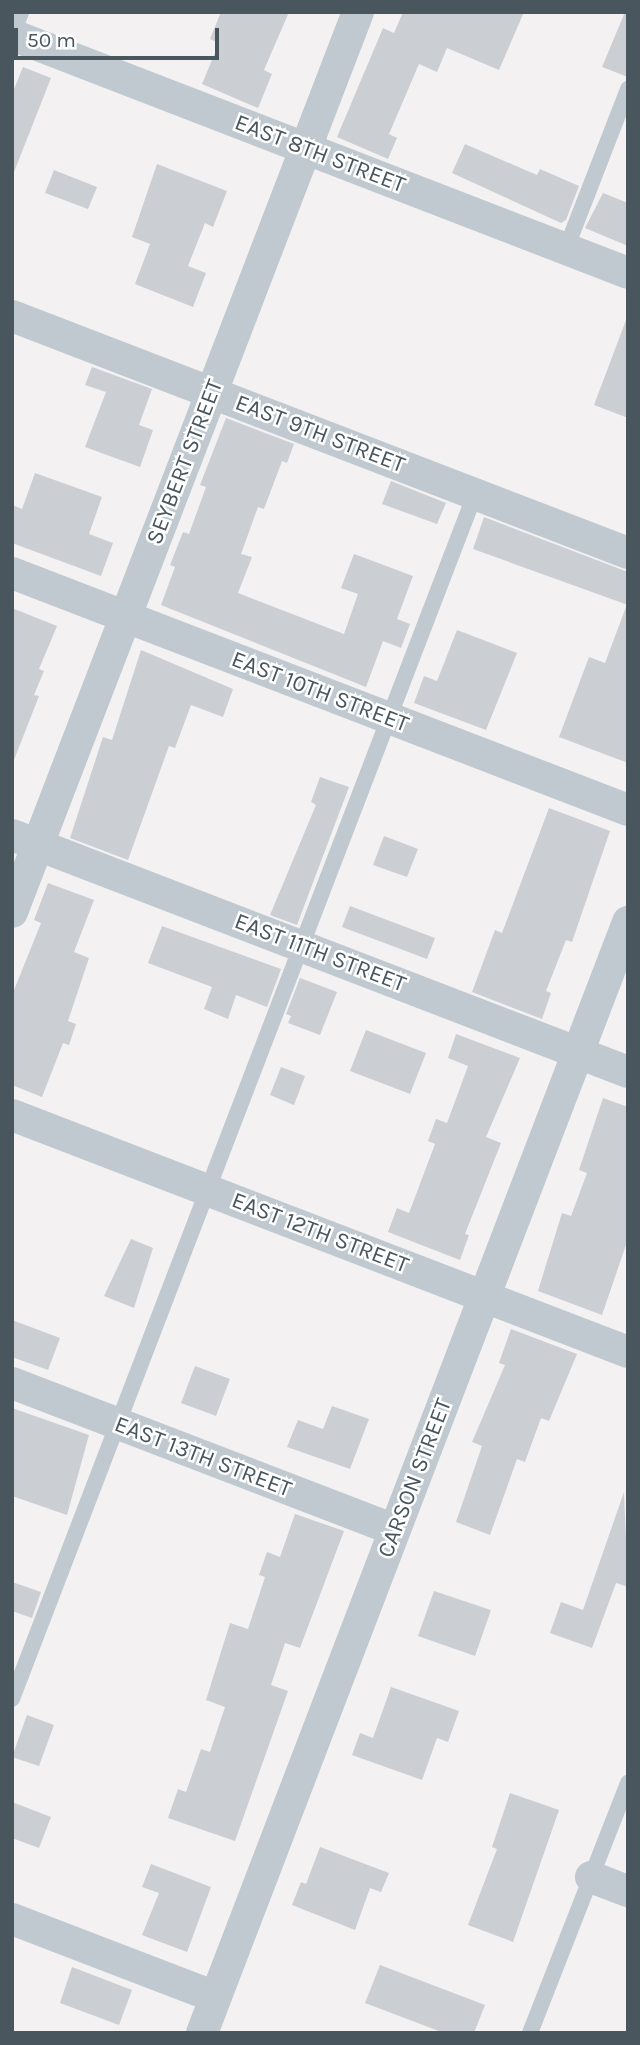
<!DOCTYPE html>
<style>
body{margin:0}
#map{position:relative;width:640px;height:2045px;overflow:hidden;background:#f3f1f1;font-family:Karla,sans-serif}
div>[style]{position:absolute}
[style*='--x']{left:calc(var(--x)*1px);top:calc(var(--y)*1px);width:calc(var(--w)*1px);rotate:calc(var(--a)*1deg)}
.building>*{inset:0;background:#cbcfd3}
.service>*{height:16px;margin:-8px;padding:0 8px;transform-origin:8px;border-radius:8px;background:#bfc9cf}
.minor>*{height:32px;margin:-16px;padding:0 16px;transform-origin:16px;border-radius:16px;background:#bfc9cf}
span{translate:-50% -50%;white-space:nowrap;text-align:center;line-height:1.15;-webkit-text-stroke:5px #fff;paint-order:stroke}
.street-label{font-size:23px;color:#49565e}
.frame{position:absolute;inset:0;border:14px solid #49565e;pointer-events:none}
.scale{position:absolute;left:14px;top:28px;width:205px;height:32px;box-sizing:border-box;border:4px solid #49565e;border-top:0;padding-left:9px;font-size:21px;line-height:24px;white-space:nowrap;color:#49565e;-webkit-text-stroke:5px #fff;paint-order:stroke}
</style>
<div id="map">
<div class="building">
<div style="clip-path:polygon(221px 12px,289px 12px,264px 70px,272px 74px,258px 108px,202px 84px,219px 43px,210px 39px)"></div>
<div style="clip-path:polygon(403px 12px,524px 12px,499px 70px,447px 48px,437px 72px,419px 64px,389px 134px,397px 138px,388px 159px,337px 137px,383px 28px,394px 33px)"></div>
<div style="clip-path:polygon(625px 12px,628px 12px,628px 77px,602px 67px)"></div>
<div style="clip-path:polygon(23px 67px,51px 78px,14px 172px,12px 94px)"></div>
<div style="clip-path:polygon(465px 144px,537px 175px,540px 169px,579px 186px,566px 220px,561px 223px,452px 173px)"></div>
<div style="clip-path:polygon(157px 164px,227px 191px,213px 227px,205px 223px,188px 266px,206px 273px,193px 307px,135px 284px,150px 244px,132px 237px)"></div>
<div style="clip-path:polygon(54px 170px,97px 187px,88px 209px,45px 193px)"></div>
<div style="clip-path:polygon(603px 193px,628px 203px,628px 246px,585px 228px)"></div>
<div style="clip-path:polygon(626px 320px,628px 320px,628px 418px,594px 405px)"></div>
<div style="clip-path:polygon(92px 367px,152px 389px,139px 425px,153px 430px,140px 467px,85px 447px,106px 392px,85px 385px)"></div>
<div style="clip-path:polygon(226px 418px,294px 444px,287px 463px,282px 461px,264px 509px,258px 507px,241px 554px,252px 557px,238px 593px,344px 634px,358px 594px,341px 588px,354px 554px,413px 576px,397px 619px,410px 624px,401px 648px,383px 641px,366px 687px,161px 605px,175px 567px,170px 565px,183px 532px,189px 534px,206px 487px,200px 485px)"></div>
<div style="clip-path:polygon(35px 473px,102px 497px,89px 534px,113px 543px,101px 576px,12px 543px,12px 505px,22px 509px)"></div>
<div style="clip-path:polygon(391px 481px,446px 503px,437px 524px,382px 504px)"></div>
<div style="clip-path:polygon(484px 517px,628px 572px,628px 605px,473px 549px)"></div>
<div style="clip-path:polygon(626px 607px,628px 607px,628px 763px,559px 737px,589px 657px,605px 663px)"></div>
<div style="clip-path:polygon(12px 608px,57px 626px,39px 669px,44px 671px,34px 695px,39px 696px,14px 760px)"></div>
<div style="clip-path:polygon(457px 630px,517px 653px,486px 730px,414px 703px,424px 676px,437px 681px)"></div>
<div style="clip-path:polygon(141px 650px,233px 689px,223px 717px,191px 705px,175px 748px,169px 746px,128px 860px,70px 838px,103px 737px,112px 740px)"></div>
<div style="clip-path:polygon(320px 777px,349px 787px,297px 925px,270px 915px,316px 805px,311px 802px)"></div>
<div style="clip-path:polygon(549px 808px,610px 831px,572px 942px,566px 940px,546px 991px,551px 993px,542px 1019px,472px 992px,495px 930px,502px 933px)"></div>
<div style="clip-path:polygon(384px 836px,418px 849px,407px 877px,373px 865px)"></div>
<div style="clip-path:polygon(48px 883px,94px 900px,74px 952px,89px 958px,68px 1021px,76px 1024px,69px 1045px,63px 1043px,42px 1097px,12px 1085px,12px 995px,41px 923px,34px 920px)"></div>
<div style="clip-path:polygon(350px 906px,435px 938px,427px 959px,342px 927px)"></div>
<div style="clip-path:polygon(162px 926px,281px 969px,267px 1007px,236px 995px,228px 1019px,204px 1009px,212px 987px,148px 963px)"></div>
<div style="clip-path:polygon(300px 978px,337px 992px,320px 1035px,288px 1023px,291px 1016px,286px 1014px)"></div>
<div style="clip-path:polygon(366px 1030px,426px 1053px,410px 1094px,350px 1071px)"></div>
<div style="clip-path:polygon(456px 1034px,520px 1058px,486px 1137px,501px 1143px,465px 1234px,469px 1235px,460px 1260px,388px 1232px,397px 1208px,409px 1213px,435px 1144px,428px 1141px,436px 1119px,447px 1123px,468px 1066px,448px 1058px)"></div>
<div style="clip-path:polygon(281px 1067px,305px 1076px,294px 1105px,270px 1095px)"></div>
<div style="clip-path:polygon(603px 1098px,628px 1107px,628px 1239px,602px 1315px,538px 1291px,562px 1213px,571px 1216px,587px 1173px,579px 1170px)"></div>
<div style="clip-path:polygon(131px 1239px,153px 1248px,134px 1308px,104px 1296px)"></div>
<div style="clip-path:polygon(12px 1320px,60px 1338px,48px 1370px,12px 1357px)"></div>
<div style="clip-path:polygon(511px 1329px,577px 1354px,549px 1421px,541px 1418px,525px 1462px,517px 1459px,490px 1535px,456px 1522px,482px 1446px,472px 1442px,505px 1365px,499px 1363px)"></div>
<div style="clip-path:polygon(195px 1366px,230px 1379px,216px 1416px,181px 1403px)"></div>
<div style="clip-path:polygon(332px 1406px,369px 1419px,350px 1469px,287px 1447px,298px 1420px,323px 1429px)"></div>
<div style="clip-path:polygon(12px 1408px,89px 1435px,67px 1515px,12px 1496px)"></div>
<div style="clip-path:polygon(624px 1492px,628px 1587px,616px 1583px,592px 1648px,550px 1633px,561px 1602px,583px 1610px)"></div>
<div style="clip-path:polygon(295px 1514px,344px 1531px,300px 1648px,285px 1643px,271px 1685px,288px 1691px,235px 1841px,168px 1818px,178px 1789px,186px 1792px,201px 1749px,210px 1752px,225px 1707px,206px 1700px,230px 1623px,248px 1629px,265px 1577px,259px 1575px,267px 1552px,280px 1557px)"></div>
<div style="clip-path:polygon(12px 1582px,41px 1592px,32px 1618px,12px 1611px)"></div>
<div style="clip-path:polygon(434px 1591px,491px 1610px,475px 1656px,418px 1636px)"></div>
<div style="clip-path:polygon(391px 1687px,459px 1711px,448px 1742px,437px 1738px,422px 1780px,352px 1755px,360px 1733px,373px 1738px)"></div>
<div style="clip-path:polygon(27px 1715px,54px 1725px,39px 1766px,12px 1757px)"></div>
<div style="clip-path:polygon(510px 1793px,559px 1810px,513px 1942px,468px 1925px,497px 1849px,492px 1847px)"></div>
<div style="clip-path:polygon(12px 1802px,51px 1817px,39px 1848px,12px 1838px)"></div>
<div style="clip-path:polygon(320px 1847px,389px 1873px,381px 1892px,370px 1888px,355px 1930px,292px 1905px,301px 1882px,306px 1884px)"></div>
<div style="clip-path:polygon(151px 1864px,211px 1887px,187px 1952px,142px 1935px,159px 1893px,142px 1887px)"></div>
<div style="clip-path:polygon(380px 1965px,485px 2005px,474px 2033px,444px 2033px,365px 2003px)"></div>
<div style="clip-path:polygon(72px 1967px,132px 1990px,119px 2025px,60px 2003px)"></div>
</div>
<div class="service">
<div style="--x:12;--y:36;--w:26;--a:-69"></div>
<div style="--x:566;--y:249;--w:172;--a:-68.8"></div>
<div style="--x:12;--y:1699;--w:1291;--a:-68.98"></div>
<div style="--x:530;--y:2033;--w:269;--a:-68.6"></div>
</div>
<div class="minor">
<div style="--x:12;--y:35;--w:660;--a:21.12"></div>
<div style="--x:12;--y:316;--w:660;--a:21.04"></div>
<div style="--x:12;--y:573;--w:660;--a:21.04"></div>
<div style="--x:12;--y:835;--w:660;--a:21.04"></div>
<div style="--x:12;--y:912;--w:964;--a:-68.97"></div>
<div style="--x:12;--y:1115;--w:660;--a:21.04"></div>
<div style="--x:12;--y:1383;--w:409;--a:21"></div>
<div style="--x:591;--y:1877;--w:40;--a:21"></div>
<div style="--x:12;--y:1919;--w:217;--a:21"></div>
<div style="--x:202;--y:2033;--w:1190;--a:-69.02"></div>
</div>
<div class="street-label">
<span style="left:320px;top:154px;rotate:21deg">EAST 8TH STREET</span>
<span style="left:320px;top:434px;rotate:21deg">EAST 9TH STREET</span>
<span style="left:185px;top:462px;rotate:-69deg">SEYBERT STREET</span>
<span style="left:320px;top:692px;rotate:21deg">EAST 10TH STREET</span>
<span style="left:320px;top:953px;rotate:21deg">EAST 11TH STREET</span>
<span style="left:320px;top:1233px;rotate:21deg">EAST 12TH STREET</span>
<span style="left:203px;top:1457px;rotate:21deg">EAST 13TH STREET</span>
<span style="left:415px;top:1478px;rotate:-69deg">CARSON STREET</span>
</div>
<div class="frame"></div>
<div class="scale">50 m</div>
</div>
